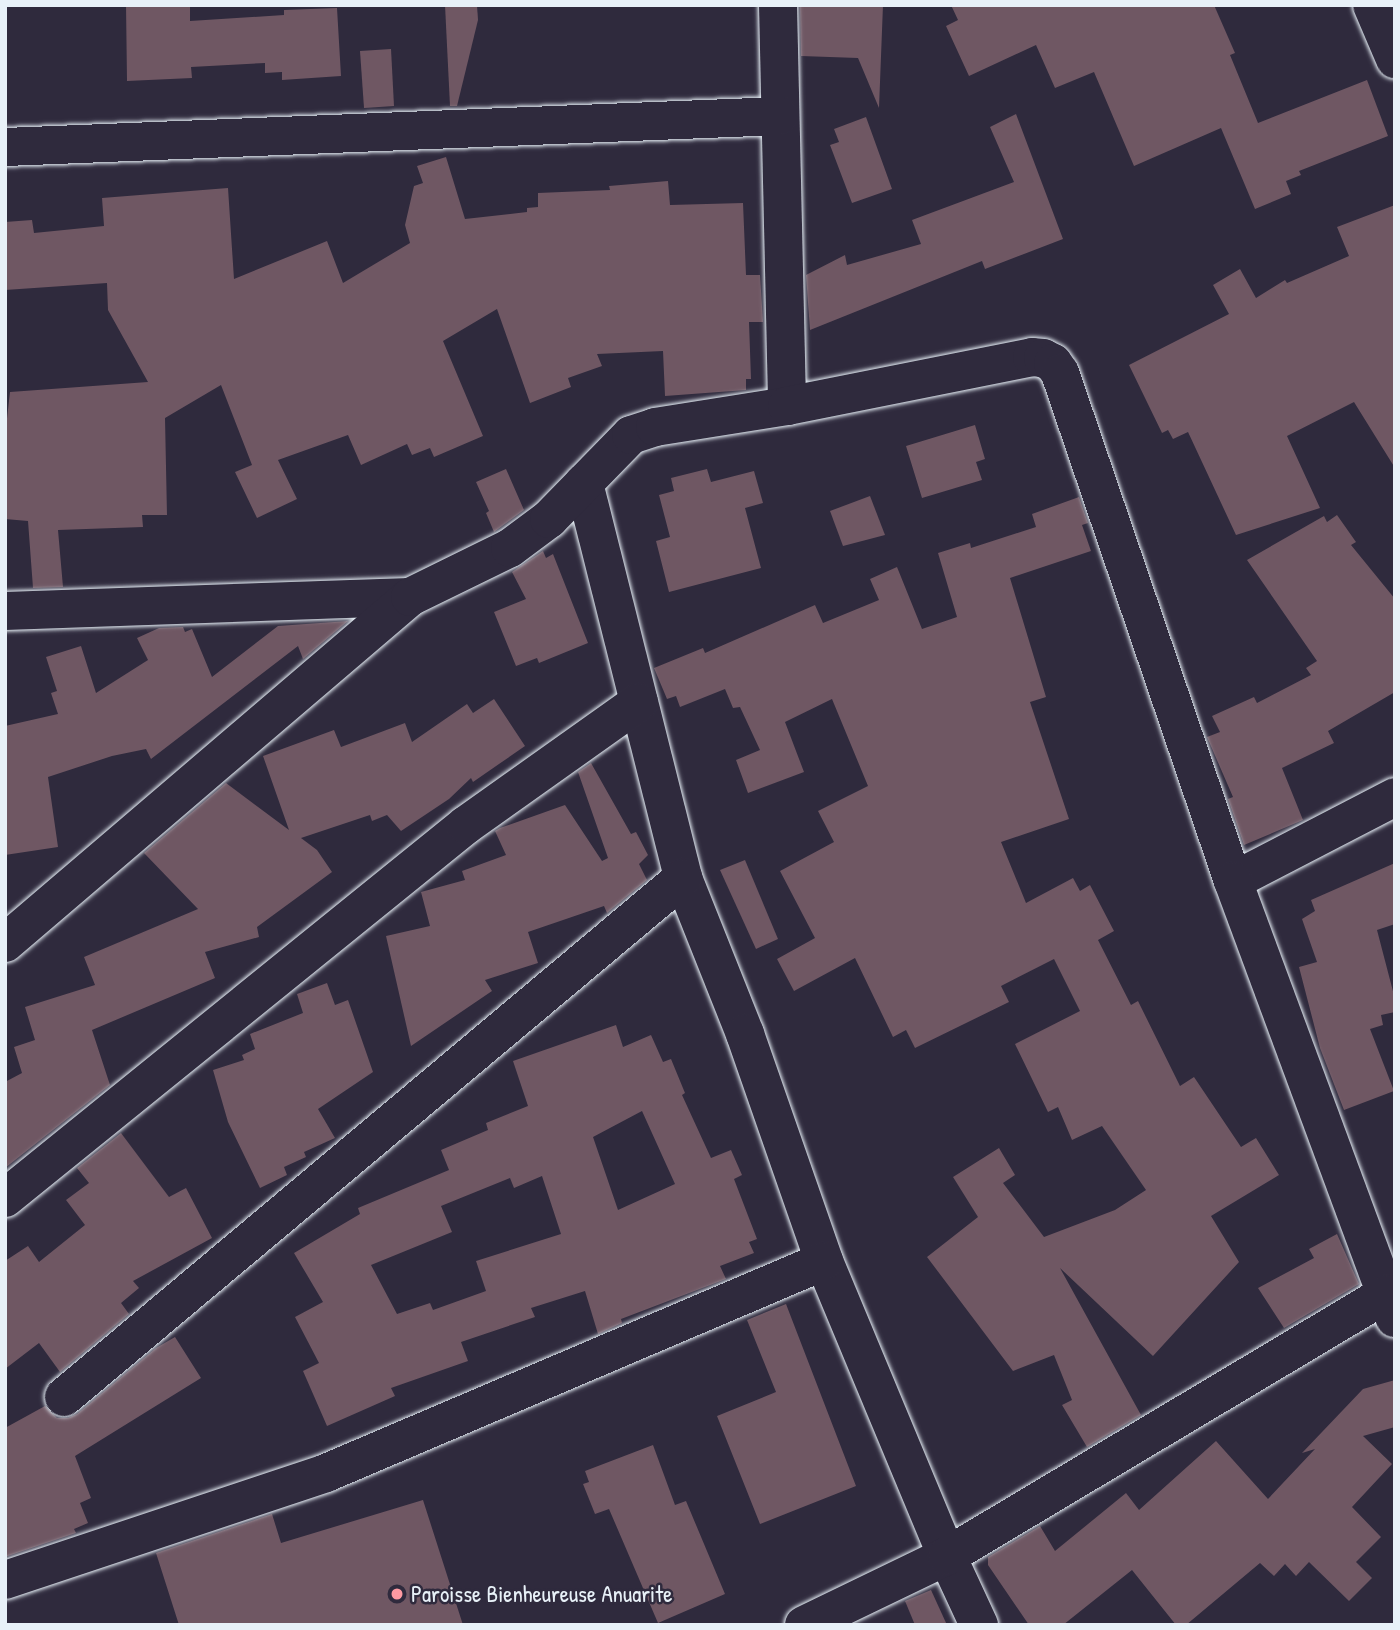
<!DOCTYPE html>
<style>
body{margin:0}
#map{position:relative;width:1400px;height:1630px;overflow:hidden;background:#2f2a3d;font-family:"Patrick Hand",sans-serif}
div>[style]{position:absolute}
[style*='--x']{left:calc(var(--x)*1px);top:calc(var(--y)*1px);width:calc(var(--w)*1px);rotate:calc(var(--a)*1deg)}
.building>*{inset:0;background:#6f5763}
.roads{filter:drop-shadow(0 0 2px #e8f1f8) drop-shadow(0 0 2px #e8f1f8)}
.minor>*{height:38px;margin:-19px;padding:0 19px;transform-origin:19px;border-radius:19px;background:#2f2a3d}
.dots>*{width:19px;height:19px;translate:-50% -50%;box-sizing:border-box;border:4px solid #2f2a3d;border-radius:50%}
span{translate:-50% -50%;white-space:nowrap;text-align:center;line-height:1.15;-webkit-text-stroke:5px #2f2a3d;paint-order:stroke}
.poi-label{font-size:23px;color:#e8f1f8}
.left{translate:0 -50%;text-align:left}
.frame{position:absolute;inset:0;border:7px solid #e8f1f8;pointer-events:none}
</style>
<div id="map">
<div class="building">
<div style="clip-path:polygon(126px 5px,190px 5px,190px 21px,284px 15px,284px 10px,337px 8px,341px 76px,282px 80px,282px 72px,265px 73px,265px 63px,191px 67px,192px 78px,127px 81px)"></div>
<div style="clip-path:polygon(445px 5px,477px 5px,478px 20px,457px 106px,450px 106px)"></div>
<div style="clip-path:polygon(800px 5px,883px 5px,879px 108px,858px 58px,801px 56px)"></div>
<div style="clip-path:polygon(951px 5px,1214px 5px,1235px 53px,1230px 55px,1258px 123px,1367px 80px,1388px 136px,1299px 171px,1301px 175px,1286px 181px,1291px 194px,1255px 209px,1221px 128px,1134px 166px,1094px 72px,1055px 88px,1036px 45px,969px 76px,946px 26px,958px 20px)"></div>
<div style="clip-path:polygon(391px 49px,394px 106px,364px 108px,360px 51px)"></div>
<div style="clip-path:polygon(1016px 114px,1063px 239px,985px 269px,982px 261px,810px 330px,806px 275px,845px 255px,847px 265px,921px 244px,912px 220px,1014px 182px,990px 127px)"></div>
<div style="clip-path:polygon(866px 117px,892px 189px,852px 203px,830px 145px,839px 142px,834px 129px)"></div>
<div style="clip-path:polygon(446px 157px,465px 219px,527px 212px,527px 208px,538px 207px,538px 193px,610px 190px,609px 186px,668px 181px,670px 205px,743px 203px,746px 275px,760px 275px,763px 322px,749px 322px,751px 379px,746px 379px,746px 390px,665px 396px,663px 351px,597px 354px,602px 366px,568px 378px,571px 387px,530px 403px,497px 309px,443px 341px,483px 436px,434px 457px,430px 448px,412px 455px,407px 444px,361px 465px,348px 435px,278px 460px,297px 499px,257px 518px,235px 472px,252px 465px,221px 385px,165px 418px,167px 515px,142px 515px,143px 527px,58px 530px,63px 587px,33px 588px,28px 521px,5px 519px,5px 436px,10px 392px,148px 382px,108px 310px,107px 283px,5px 290px,5px 222px,32px 220px,34px 233px,104px 226px,102px 198px,228px 188px,234px 279px,327px 241px,343px 283px,410px 243px,405px 225px,414px 186px,423px 183px,417px 166px)"></div>
<div style="clip-path:polygon(1395px 205px,1395px 468px,1354px 402px,1287px 436px,1320px 508px,1236px 535px,1188px 432px,1173px 439px,1168px 430px,1162px 433px,1129px 365px,1229px 314px,1213px 285px,1240px 269px,1256px 298px,1285px 280px,1287px 283px,1349px 256px,1337px 227px)"></div>
<div style="clip-path:polygon(975px 425px,985px 459px,976px 462px,982px 480px,922px 498px,906px 446px)"></div>
<div style="clip-path:polygon(506px 469px,524px 510px,494px 532px,486px 513px,489px 511px,476px 482px)"></div>
<div style="clip-path:polygon(707px 469px,711px 482px,754px 471px,763px 503px,745px 508px,761px 568px,669px 592px,656px 541px,670px 537px,659px 495px,674px 491px,671px 478px)"></div>
<div style="clip-path:polygon(870px 496px,885px 535px,843px 546px,830px 511px)"></div>
<div style="clip-path:polygon(1079px 497px,1088px 523px,1082px 525px,1091px 551px,1010px 578px,1046px 697px,1030px 702px,1069px 819px,1001px 842px,1026px 903px,1073px 878px,1080px 891px,1090px 885px,1114px 931px,1098px 940px,1131px 1005px,1138px 1001px,1180px 1086px,1194px 1077px,1241px 1147px,1256px 1138px,1279px 1175px,1211px 1216px,1239px 1262px,1153px 1356px,1060px 1268px,1141px 1415px,1087px 1447px,1062px 1405px,1072px 1400px,1054px 1355px,1013px 1371px,927px 1257px,978px 1217px,953px 1177px,999px 1148px,1015px 1175px,1003px 1183px,1044px 1237px,1115px 1210px,1146px 1190px,1102px 1126px,1072px 1140px,1058px 1107px,1048px 1112px,1015px 1044px,1080px 1011px,1054px 959px,1001px 986px,1009px 1002px,915px 1048px,906px 1030px,893px 1037px,855px 958px,794px 991px,777px 959px,815px 938px,780px 871px,834px 842px,818px 811px,868px 786px,832px 699px,785px 722px,804px 772px,748px 793px,736px 760px,760px 750px,740px 707px,733px 708px,725px 689px,680px 707px,676px 696px,667px 699px,654px 668px,703px 648px,705px 653px,815px 605px,823px 623px,879px 600px,870px 579px,897px 567px,922px 629px,957px 617px,938px 553px,970px 543px,971px 548px,1036px 527px,1032px 514px)"></div>
<div style="clip-path:polygon(1337px 515px,1356px 542px,1351px 545px,1395px 599px,1395px 692px,1328px 731px,1334px 743px,1282px 768px,1303px 820px,1244px 845px,1228px 799px,1233px 797px,1207px 737px,1220px 732px,1212px 716px,1254px 697px,1257px 703px,1311px 675px,1306px 668px,1317px 661px,1247px 560px,1324px 516px,1327px 522px)"></div>
<div style="clip-path:polygon(543px 551px,546px 558px,553px 554px,588px 643px,539px 663px,537px 658px,516px 666px,494px 612px,526px 599px,512px 572px)"></div>
<div style="clip-path:polygon(348px 621px,303px 659px,298px 646px,151px 759px,146px 749px,112px 756px,48px 777px,58px 847px,5px 855px,5px 726px,58px 714px,51px 693px,57px 691px,46px 657px,81px 646px,96px 693px,148px 660px,137px 638px,159px 628px,183px 627px,185px 632px,192px 629px,212px 677px,278px 626px)"></div>
<div style="clip-path:polygon(494px 699px,525px 746px,473px 782px,471px 778px,449px 799px,401px 831px,387px 815px,372px 821px,370px 815px,301px 838px,317px 850px,332px 872px,257px 927px,259px 937px,205px 952px,215px 978px,92px 1030px,110px 1085px,5px 1168px,5px 1082px,22px 1073px,14px 1047px,35px 1040px,25px 1007px,95px 985px,84px 957px,198px 909px,144px 853px,226px 783px,289px 830px,263px 756px,334px 730px,341px 747px,405px 723px,412px 742px,467px 704px,473px 713px)"></div>
<div style="clip-path:polygon(591px 763px,631px 834px,636px 832px,648px 855px,639px 864px,647px 880px,607px 913px,604px 906px,528px 932px,538px 963px,485px 980px,492px 991px,411px 1046px,386px 936px,430px 926px,421px 892px,465px 880px,462px 871px,506px 855px,495px 831px,500px 828px,565px 805px,602px 861px,608px 858px,578px 772px)"></div>
<div style="clip-path:polygon(745px 860px,778px 939px,756px 949px,720px 870px)"></div>
<div style="clip-path:polygon(1395px 863px,1395px 924px,1377px 930px,1395px 999px,1395px 1012px,1381px 1015px,1383px 1025px,1370px 1029px,1394px 1091px,1344px 1110px,1320px 1048px,1299px 967px,1317px 962px,1302px 919px,1315px 911px,1311px 900px)"></div>
<div style="clip-path:polygon(327px 983px,335px 1005px,348px 1000px,373px 1072px,318px 1109px,335px 1138px,304px 1152px,306px 1157px,284px 1167px,287px 1175px,260px 1188px,228px 1122px,213px 1070px,244px 1060px,242px 1055px,255px 1049px,250px 1034px,303px 1013px,297px 994px)"></div>
<div style="clip-path:polygon(evenodd,616px 1025px,623px 1047px,651px 1035px,663px 1062px,671px 1059px,685px 1093px,682px 1095px,711px 1158px,731px 1150px,742px 1175px,734px 1179px,757px 1239px,749px 1242px,754px 1253px,720px 1266px,726px 1279px,621px 1319px,622px 1323px,598px 1334px,585px 1291px,531px 1308px,535px 1317px,461px 1342px,468px 1361px,391px 1388px,395px 1396px,327px 1426px,303px 1371px,319px 1363px,295px 1317px,323px 1302px,294px 1253px,360px 1214px,358px 1208px,449px 1170px,441px 1150px,488px 1130px,486px 1123px,528px 1106px,513px 1061px,616px 1025px,642px 1111px,675px 1184px,618px 1210px,593px 1137px,642px 1111px,616px 1025px,542px 1176px,561px 1234px,476px 1261px,486px 1291px,433px 1310px,430px 1303px,397px 1314px,371px 1265px,452px 1232px,441px 1206px,510px 1178px,514px 1188px,542px 1176px)"></div>
<div style="clip-path:polygon(121px 1133px,169px 1197px,186px 1188px,212px 1238px,133px 1281px,139px 1288px,121px 1303px,129px 1314px,60px 1372px,39px 1343px,5px 1369px,5px 1261px,28px 1246px,39px 1262px,85px 1225px,66px 1200px,89px 1183px,77px 1168px)"></div>
<div style="clip-path:polygon(1337px 1234px,1359px 1284px,1284px 1328px,1258px 1288px,1314px 1258px,1309px 1249px)"></div>
<div style="clip-path:polygon(786px 1304px,856px 1486px,760px 1524px,717px 1416px,776px 1392px,747px 1320px)"></div>
<div style="clip-path:polygon(175px 1337px,201px 1378px,75px 1456px,91px 1498px,80px 1503px,88px 1523px,74px 1529px,76px 1533px,5px 1557px,5px 1428px,45px 1406px,57px 1418px,68px 1418px,77px 1414px,156px 1348px)"></div>
<div style="clip-path:polygon(1395px 1380px,1395px 1427px,1363px 1436px,1392px 1464px,1352px 1507px,1381px 1537px,1356px 1562px,1372px 1578px,1349px 1601px,1309px 1562px,1296px 1576px,1285px 1564px,1274px 1576px,1260px 1563px,1186px 1625px,1176px 1625px,1132px 1570px,1063px 1625px,1029px 1625px,988px 1565px,988px 1557px,1040px 1526px,1055px 1551px,1126px 1493px,1139px 1510px,1216px 1441px,1268px 1499px,1315px 1449px,1302px 1453px,1363px 1389px)"></div>
<div style="clip-path:polygon(653px 1445px,675px 1505px,686px 1501px,725px 1594px,658px 1623px,609px 1509px,595px 1514px,583px 1484px,589px 1482px,585px 1471px)"></div>
<div style="clip-path:polygon(423px 1500px,463px 1625px,179px 1625px,156px 1553px,272px 1514px,281px 1543px)"></div>
<div style="clip-path:polygon(931px 1590px,947px 1625px,915px 1625px,905px 1601px)"></div>
</div>
<div class="roads">
<div class="minor">
<div style="--x:778;--y:5;--w:401;--a:88.7"></div>
<div style="--x:1372;--y:5;--w:59;--a:66.9"></div>
<div style="--x:5;--y:147;--w:775;--a:-2.29"></div>
<div style="--x:584;--y:483;--w:407;--a:75.9"></div>
<div style="--x:683;--y:878;--w:168;--a:68.3"></div>
<div style="--x:745;--y:1034;--w:240;--a:70.8"></div>
<div style="--x:824;--y:1261;--w:320;--a:67.4"></div>
<div style="--x:947;--y:1556;--w:76;--a:65.1"></div>
<div style="--x:5;--y:611;--w:405;--a:-2"></div>
<div style="--x:1233;--y:881;--w:182;--a:-27.4"></div>
<div style="--x:5;--y:943;--w:533;--a:-40.51"></div>
<div style="--x:410;--y:597;--w:111;--a:-26.1"></div>
<div style="--x:510;--y:548;--w:49;--a:-36.6"></div>
<div style="--x:549;--y:519;--w:117;--a:-45.7"></div>
<div style="--x:631;--y:435;--w:25;--a:-18"></div>
<div style="--x:655;--y:427;--w:134;--a:-9"></div>
<div style="--x:787;--y:406;--w:250;--a:-11.3"></div>
<div style="--x:1032;--y:357;--w:11;--a:5"></div>
<div style="--x:1043;--y:358;--w:11;--a:27"></div>
<div style="--x:1053;--y:363;--w:12;--a:55"></div>
<div style="--x:1060;--y:373;--w:537;--a:71.19"></div>
<div style="--x:1233;--y:881;--w:466;--a:69.7"></div>
<div style="--x:5;--y:1198;--w:593;--a:-38.98"></div>
<div style="--x:466;--y:825;--w:212;--a:-35.4"></div>
<div style="--x:64;--y:1397;--w:808;--a:-39.98"></div>
<div style="--x:5;--y:1580;--w:338;--a:-18.4"></div>
<div style="--x:326;--y:1473;--w:541;--a:-23.06"></div>
<div style="--x:804;--y:1625;--w:159;--a:-25.8"></div>
<div style="--x:947;--y:1556;--w:511;--a:-30.83"></div>
</div>
</div>
<div class="dots">
<div style="left:397px;top:1594px;background:#ff9aa2"></div>
</div>
<div class="poi-label">
<span class="left" style="left:411px;top:1594px">Paroisse Bienheureuse Anuarite</span>
</div>
<div class="frame"></div>
</div>
